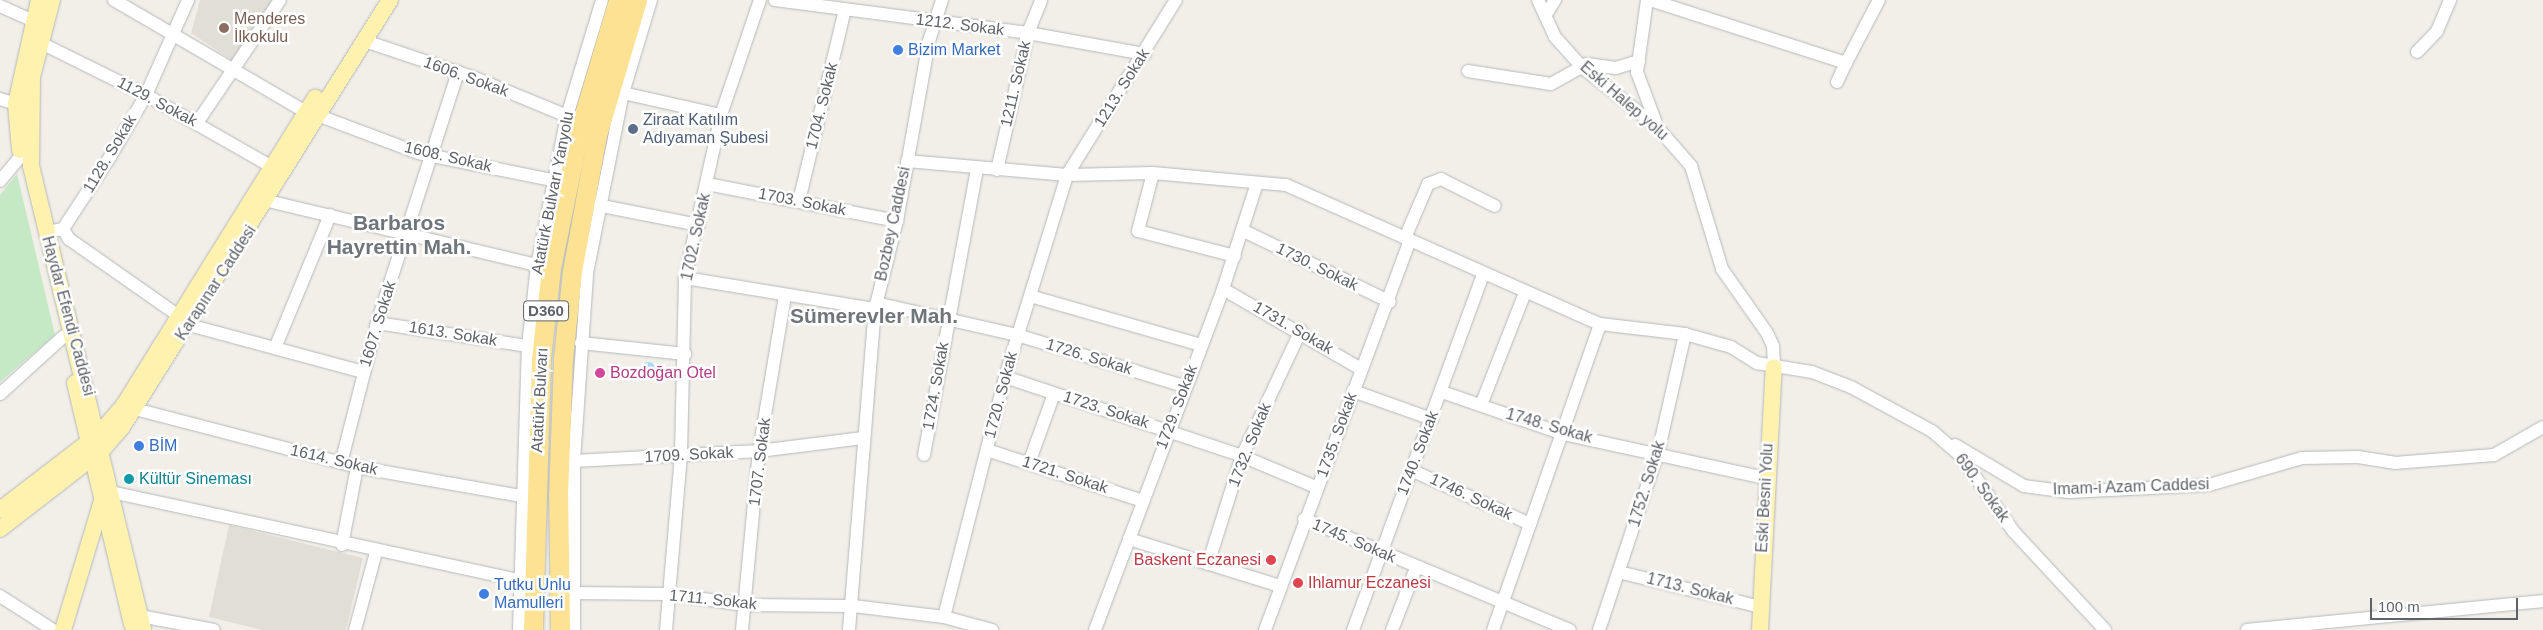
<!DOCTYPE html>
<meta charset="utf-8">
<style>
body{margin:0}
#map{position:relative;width:2543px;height:630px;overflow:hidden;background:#f1efe8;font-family:Arial,sans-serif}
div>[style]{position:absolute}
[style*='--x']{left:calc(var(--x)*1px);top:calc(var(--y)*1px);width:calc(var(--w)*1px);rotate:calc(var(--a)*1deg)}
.education>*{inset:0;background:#e1ded6}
.green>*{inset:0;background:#c5e8c5}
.water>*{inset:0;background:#aadaff}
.round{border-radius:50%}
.roads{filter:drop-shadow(0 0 1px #b5b8bc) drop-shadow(0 0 1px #b5b8bc)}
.minor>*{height:12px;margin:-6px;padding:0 6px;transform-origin:6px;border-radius:6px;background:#fff}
.major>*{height:16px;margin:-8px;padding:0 8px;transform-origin:8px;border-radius:8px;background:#fff2af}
.highway>*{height:19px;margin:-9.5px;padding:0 9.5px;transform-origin:9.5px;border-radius:9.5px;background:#fde293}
.dots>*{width:14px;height:14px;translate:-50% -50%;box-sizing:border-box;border:2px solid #fff;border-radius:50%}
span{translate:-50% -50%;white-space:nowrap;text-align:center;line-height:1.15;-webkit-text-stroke:5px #fff;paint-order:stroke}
.shield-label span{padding:1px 4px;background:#fff;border:1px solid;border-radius:4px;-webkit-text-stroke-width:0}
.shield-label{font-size:15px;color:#5f6368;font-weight:700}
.education-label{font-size:16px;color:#785e54}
.left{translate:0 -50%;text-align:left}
.street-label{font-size:16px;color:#5f6368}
.shop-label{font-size:16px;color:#366cbe}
.service-label{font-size:16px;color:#4e5e75}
.hotel-label{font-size:16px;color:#b23c85}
.culture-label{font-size:16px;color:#0d838f}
.health-label{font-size:16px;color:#be3a42}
.right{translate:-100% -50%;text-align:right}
.district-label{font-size:21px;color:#70757a;font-weight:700}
.scale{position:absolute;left:2370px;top:598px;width:148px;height:22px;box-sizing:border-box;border:2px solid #5f6368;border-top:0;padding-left:6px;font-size:15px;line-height:18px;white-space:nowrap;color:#5f6368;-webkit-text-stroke:4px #fff;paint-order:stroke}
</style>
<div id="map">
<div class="education">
<div style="clip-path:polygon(200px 0,274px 0,236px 63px,191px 33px)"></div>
<div style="clip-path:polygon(229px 525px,363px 558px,346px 630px,262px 630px,209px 617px)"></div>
</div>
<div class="green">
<div style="clip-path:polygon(17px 174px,55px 335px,0 382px,0 195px)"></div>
</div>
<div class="water">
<div class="round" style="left:640px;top:362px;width:16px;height:16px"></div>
</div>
<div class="roads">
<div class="minor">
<div style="--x:114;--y:0;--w:222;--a:30.3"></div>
<div style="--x:775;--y:0;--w:255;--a:7.4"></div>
<div style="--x:1028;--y:33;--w:119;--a:10.2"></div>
<div style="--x:1538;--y:0;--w:41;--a:65.3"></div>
<div style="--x:1555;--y:37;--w:40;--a:48"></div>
<div style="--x:1582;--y:67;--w:97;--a:38.8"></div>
<div style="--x:1658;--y:128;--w:50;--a:49"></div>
<div style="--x:1691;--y:166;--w:108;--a:73.2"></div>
<div style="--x:1722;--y:269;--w:78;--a:54.9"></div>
<div style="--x:1767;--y:333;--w:14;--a:65"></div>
<div style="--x:1773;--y:346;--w:21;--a:87"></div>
<div style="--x:1647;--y:0;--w:73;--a:97.9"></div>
<div style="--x:1637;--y:72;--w:54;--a:69.6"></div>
<div style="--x:1650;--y:0;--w:206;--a:17.8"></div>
<div style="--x:1846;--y:63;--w:71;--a:-62.4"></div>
<div style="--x:0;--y:6;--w:36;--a:24"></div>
<div style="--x:1545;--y:16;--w:19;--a:-58"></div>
<div style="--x:365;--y:41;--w:116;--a:18.6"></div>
<div style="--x:475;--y:78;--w:100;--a:22.4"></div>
<div style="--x:39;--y:42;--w:119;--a:26.4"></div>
<div style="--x:146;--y:95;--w:145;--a:29.7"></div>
<div style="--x:2417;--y:52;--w:29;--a:-46"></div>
<div style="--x:2437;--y:31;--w:34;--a:-67"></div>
<div style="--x:1468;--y:71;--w:84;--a:8.9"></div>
<div style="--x:1551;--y:84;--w:41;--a:-29.1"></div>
<div style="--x:1587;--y:64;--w:29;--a:8"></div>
<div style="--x:1616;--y:68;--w:24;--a:-17"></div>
<div style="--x:1837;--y:82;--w:21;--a:-65"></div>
<div style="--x:623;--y:93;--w:100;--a:12.7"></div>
<div style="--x:0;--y:99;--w:17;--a:17"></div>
<div style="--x:317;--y:115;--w:108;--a:20.6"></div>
<div style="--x:418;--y:153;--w:137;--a:11.4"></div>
<div style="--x:197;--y:123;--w:148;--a:-56"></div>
<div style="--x:907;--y:161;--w:161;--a:5"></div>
<div style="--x:1067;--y:175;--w:86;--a:-1.3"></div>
<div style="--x:1153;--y:173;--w:134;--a:5.2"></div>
<div style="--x:1286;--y:185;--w:343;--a:23.9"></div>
<div style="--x:1600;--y:324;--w:86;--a:6.7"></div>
<div style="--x:1685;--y:334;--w:48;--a:15.8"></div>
<div style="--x:1731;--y:347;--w:31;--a:32"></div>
<div style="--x:1757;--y:363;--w:56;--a:9.3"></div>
<div style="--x:1812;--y:372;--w:42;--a:21"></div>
<div style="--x:1851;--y:387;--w:92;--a:28.5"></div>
<div style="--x:1932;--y:431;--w:37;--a:41"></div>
<div style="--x:1960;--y:455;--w:94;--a:55"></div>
<div style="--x:2014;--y:532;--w:134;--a:47.1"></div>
<div style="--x:997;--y:170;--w:140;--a:-77.2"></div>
<div style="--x:1028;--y:33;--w:35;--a:-68"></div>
<div style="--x:1153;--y:173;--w:60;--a:104.5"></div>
<div style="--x:1138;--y:231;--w:100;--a:14.5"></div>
<div style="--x:0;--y:181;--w:33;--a:-50"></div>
<div style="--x:707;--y:184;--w:194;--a:11"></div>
<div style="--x:268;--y:201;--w:285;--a:13.4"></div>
<div style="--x:799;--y:201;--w:196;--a:-76.5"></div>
<div style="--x:597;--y:205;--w:104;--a:11.1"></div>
<div style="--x:63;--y:229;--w:12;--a:59"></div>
<div style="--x:69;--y:239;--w:134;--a:35"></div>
<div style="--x:1244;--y:231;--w:162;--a:25.9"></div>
<div style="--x:46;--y:232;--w:17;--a:-10"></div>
<div style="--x:63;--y:229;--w:86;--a:-56.9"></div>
<div style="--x:110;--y:157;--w:72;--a:-59.9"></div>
<div style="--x:146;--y:95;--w:104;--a:-66.1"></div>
<div style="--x:1405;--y:238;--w:59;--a:-66.9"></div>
<div style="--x:1428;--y:184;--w:14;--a:-21"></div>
<div style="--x:1441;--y:179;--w:60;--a:26.6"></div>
<div style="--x:685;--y:278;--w:193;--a:9.3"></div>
<div style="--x:1223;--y:289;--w:160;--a:30.1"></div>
<div style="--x:1030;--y:296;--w:178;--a:16"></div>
<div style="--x:876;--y:303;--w:145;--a:12.8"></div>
<div style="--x:1017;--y:335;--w:175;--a:17"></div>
<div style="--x:377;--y:323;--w:153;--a:8.7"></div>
<div style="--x:189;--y:325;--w:180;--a:15.1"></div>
<div style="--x:581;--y:343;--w:105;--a:6"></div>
<div style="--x:275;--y:348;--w:144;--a:-67.5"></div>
<div style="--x:1005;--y:377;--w:250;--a:18.4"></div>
<div style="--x:1242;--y:456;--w:82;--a:22.8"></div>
<div style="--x:1353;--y:391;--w:84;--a:19.5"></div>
<div style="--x:1442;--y:392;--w:128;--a:19.1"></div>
<div style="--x:1563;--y:434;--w:207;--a:12.3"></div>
<div style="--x:0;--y:394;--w:86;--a:-42.2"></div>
<div style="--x:1481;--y:405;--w:118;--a:-68.6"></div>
<div style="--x:135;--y:409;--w:229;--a:14.6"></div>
<div style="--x:357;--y:467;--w:173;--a:10"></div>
<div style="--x:1955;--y:445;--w:80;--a:30.7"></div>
<div style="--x:2024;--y:486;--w:45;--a:7.6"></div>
<div style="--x:2069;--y:492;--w:140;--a:-2.9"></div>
<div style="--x:2209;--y:485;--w:97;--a:-16.2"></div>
<div style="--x:2302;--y:458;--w:56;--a:-1"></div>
<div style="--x:2358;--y:457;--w:37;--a:9"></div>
<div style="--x:2395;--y:463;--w:99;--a:-4.6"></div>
<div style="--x:2494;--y:455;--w:56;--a:-29.7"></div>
<div style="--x:987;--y:450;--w:164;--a:18.1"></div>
<div style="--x:924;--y:455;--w:291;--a:-79.5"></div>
<div style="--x:574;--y:461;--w:185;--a:-3.1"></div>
<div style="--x:759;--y:451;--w:105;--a:-7.1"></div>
<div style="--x:341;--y:463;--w:145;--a:-75.6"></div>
<div style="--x:377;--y:323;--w:264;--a:-72.1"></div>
<div style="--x:1029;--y:463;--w:73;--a:-70.1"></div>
<div style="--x:1411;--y:470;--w:131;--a:24.4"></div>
<div style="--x:111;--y:492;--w:417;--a:12.2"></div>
<div style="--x:1304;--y:519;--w:288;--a:22.7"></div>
<div style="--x:1129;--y:539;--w:158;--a:17.3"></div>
<div style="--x:342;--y:545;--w:79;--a:-79.1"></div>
<div style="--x:1208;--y:564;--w:113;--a:-72.5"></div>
<div style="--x:1242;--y:456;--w:139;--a:-64.9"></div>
<div style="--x:1619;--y:572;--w:145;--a:13.9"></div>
<div style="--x:573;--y:593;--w:94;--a:0.6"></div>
<div style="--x:667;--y:594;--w:80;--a:7.9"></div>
<div style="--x:746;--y:605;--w:107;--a:0.5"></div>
<div style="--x:853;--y:606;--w:92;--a:6.9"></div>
<div style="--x:944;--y:617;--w:50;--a:15.2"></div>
<div style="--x:0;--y:596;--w:63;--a:32.7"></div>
<div style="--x:140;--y:616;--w:75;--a:10.7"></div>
<div style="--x:944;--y:617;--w:248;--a:-75.7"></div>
<div style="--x:1005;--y:377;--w:211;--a:-72.9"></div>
<div style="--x:1067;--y:175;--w:206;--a:-58.1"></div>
<div style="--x:355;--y:630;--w:81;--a:-74.9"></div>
<div style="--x:519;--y:630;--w:284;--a:-88.2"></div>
<div style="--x:528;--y:346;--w:81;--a:-83.6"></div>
<div style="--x:537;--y:266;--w:153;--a:-78.7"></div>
<div style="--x:567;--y:116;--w:121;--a:-73.2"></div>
<div style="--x:574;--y:630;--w:169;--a:-90"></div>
<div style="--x:574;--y:461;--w:188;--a:-86"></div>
<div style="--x:587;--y:273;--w:184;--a:-78.7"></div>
<div style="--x:623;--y:93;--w:97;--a:-73.2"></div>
<div style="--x:666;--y:630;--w:177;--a:-85.1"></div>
<div style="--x:681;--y:454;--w:176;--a:-88.7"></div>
<div style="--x:685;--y:278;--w:167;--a:-77.5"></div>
<div style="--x:721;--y:115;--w:121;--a:-71.3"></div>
<div style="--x:742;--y:630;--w:180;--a:-84.6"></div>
<div style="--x:759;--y:451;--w:158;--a:-80.5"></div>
<div style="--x:849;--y:630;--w:322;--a:-85.4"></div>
<div style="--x:875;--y:309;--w:91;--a:-76"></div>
<div style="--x:897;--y:221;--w:183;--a:-79.9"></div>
<div style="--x:929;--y:41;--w:43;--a:-72.4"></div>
<div style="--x:1095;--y:630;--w:364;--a:-69.4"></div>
<div style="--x:1223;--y:289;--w:111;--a:-72.2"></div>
<div style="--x:1265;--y:630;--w:416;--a:-69.6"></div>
<div style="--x:1353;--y:630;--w:378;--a:-69.9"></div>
<div style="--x:1392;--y:630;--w:66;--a:-68.8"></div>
<div style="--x:1493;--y:630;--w:324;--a:-70.7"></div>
<div style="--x:1599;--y:630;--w:187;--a:-71.6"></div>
<div style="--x:1658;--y:453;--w:122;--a:-77.2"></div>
<div style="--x:2247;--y:630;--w:297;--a:-5.6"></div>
</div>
<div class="major">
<div style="--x:52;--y:0;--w:80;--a:104.6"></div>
<div style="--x:32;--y:77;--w:89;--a:90.6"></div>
<div style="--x:31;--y:166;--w:477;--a:76.4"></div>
<div style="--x:20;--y:150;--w:46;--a:-95"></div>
<div style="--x:16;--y:104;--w:107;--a:-77.5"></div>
<div style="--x:75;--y:383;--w:248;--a:76.7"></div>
<div style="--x:0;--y:510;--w:125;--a:-37.5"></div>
<div style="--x:99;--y:434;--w:38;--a:-49"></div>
<div style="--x:124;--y:405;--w:362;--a:-58.1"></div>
<div style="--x:0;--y:529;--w:130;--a:-37.8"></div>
<div style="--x:103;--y:449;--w:29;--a:-49"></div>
<div style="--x:122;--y:427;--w:504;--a:-57.89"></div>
<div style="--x:63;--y:630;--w:135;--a:-73.2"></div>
<div style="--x:1760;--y:630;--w:263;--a:-87"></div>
</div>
<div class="highway">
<div style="--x:533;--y:630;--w:271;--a:-88.3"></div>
<div style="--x:541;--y:359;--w:92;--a:-83.7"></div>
<div style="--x:551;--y:268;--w:140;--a:-78.4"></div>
<div style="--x:579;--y:131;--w:137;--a:-73.4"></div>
<div style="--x:560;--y:630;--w:135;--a:-90.8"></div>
<div style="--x:558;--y:495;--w:136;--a:-87.9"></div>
<div style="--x:563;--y:359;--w:88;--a:-84.2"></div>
<div style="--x:572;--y:271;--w:138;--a:-79.6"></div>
<div style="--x:597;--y:135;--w:141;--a:-73.5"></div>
</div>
</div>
<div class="dots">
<div style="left:224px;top:28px;background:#8d6e63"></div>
<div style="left:898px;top:50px;background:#3f7fe0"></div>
<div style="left:633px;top:129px;background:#5c6f8a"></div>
<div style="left:600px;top:373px;background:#d1479c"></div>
<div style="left:139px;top:446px;background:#3f7fe0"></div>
<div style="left:129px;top:479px;background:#0f9aa8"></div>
<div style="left:1271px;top:560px;background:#e0444e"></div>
<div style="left:1298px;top:583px;background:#e0444e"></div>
<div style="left:484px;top:594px;background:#3f7fe0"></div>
</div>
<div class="shield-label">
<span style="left:546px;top:311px">D360</span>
</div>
<div class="education-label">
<span class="left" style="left:234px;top:28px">Menderes<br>İlkokulu</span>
</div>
<div class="street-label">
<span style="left:960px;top:25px;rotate:7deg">1212. Sokak</span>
<span style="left:466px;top:77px;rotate:20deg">1606. Sokak</span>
<span style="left:1016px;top:84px;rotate:-77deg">1211. Sokak</span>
<span style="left:1122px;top:88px;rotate:-58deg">1213. Sokak</span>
<span style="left:1624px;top:101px;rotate:41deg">Eski Halep yolu</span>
<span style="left:157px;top:102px;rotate:28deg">1129. Sokak</span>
<span style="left:822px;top:106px;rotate:-76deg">1704. Sokak</span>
<span style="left:110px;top:154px;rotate:-59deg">1128. Sokak</span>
<span style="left:448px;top:157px;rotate:13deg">1608. Sokak</span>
<span style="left:553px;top:193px;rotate:-79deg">Atatürk Bulvarı Yanyolu</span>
<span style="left:802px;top:202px;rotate:11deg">1703. Sokak</span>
<span style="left:893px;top:224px;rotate:-78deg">Bozbey Caddesi</span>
<span style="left:696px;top:237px;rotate:-78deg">1702. Sokak</span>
<span style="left:1317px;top:267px;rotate:26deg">1730. Sokak</span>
<span style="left:216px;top:283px;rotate:-57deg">Karapınar Caddesi</span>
<span style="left:68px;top:316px;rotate:75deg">Haydar Efendi Caddesi</span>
<span style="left:378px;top:324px;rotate:-73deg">1607. Sokak</span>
<span style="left:1293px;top:328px;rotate:30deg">1731. Sokak</span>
<span style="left:453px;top:334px;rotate:9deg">1613. Sokak</span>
<span style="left:1089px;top:357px;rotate:17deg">1726. Sokak</span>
<span style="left:936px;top:386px;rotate:-80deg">1724. Sokak</span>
<span style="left:1001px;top:395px;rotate:-75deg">1720. Sokak</span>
<span style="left:540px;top:400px;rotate:-87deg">Atatürk Bulvarı</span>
<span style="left:1177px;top:407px;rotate:-69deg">1729. Sokak</span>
<span style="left:1106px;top:410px;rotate:18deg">1723. Sokak</span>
<span style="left:1549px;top:426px;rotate:16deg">1748. Sokak</span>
<span style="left:1337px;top:435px;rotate:-70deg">1735. Sokak</span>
<span style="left:1250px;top:445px;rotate:-68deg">1732. Sokak</span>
<span style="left:1418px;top:453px;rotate:-69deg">1740. Sokak</span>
<span style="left:689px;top:455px;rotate:-3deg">1709. Sokak</span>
<span style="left:334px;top:460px;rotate:13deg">1614. Sokak</span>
<span style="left:760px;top:462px;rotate:-83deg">1707. Sokak</span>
<span style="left:1065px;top:475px;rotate:18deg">1721. Sokak</span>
<span style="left:1647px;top:484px;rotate:-73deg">1752. Sokak</span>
<span style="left:2131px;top:487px;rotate:-2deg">Imam-i Azam Caddesi</span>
<span style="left:1982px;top:488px;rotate:54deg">690. Sokak</span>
<span style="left:1471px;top:497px;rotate:25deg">1746. Sokak</span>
<span style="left:1765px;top:498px;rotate:-87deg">Eski Besni Yolu</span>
<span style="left:1354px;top:541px;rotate:23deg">1745. Sokak</span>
<span style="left:1690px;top:589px;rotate:14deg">1713. Sokak</span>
<span style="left:713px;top:600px;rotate:6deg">1711. Sokak</span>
</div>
<div class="shop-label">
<span class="left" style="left:908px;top:50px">Bizim Market</span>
<span class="left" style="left:149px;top:446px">BİM</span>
<span class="left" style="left:494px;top:594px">Tutku Unlu<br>Mamulleri</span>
</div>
<div class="service-label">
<span class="left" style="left:643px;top:129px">Ziraat Katılım<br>Adıyaman Şubesi</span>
</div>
<div class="hotel-label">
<span class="left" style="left:610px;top:373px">Bozdoğan Otel</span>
</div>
<div class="culture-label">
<span class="left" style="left:139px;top:479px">Kültür Sineması</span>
</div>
<div class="health-label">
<span class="right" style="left:1261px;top:560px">Baskent Eczanesi</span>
<span class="left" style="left:1308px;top:583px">Ihlamur Eczanesi</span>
</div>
<div class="district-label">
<span style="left:399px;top:235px">Barbaros<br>Hayrettin Mah.</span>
<span style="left:874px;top:316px">Sümerevler Mah.</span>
</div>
<div class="scale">100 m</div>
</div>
